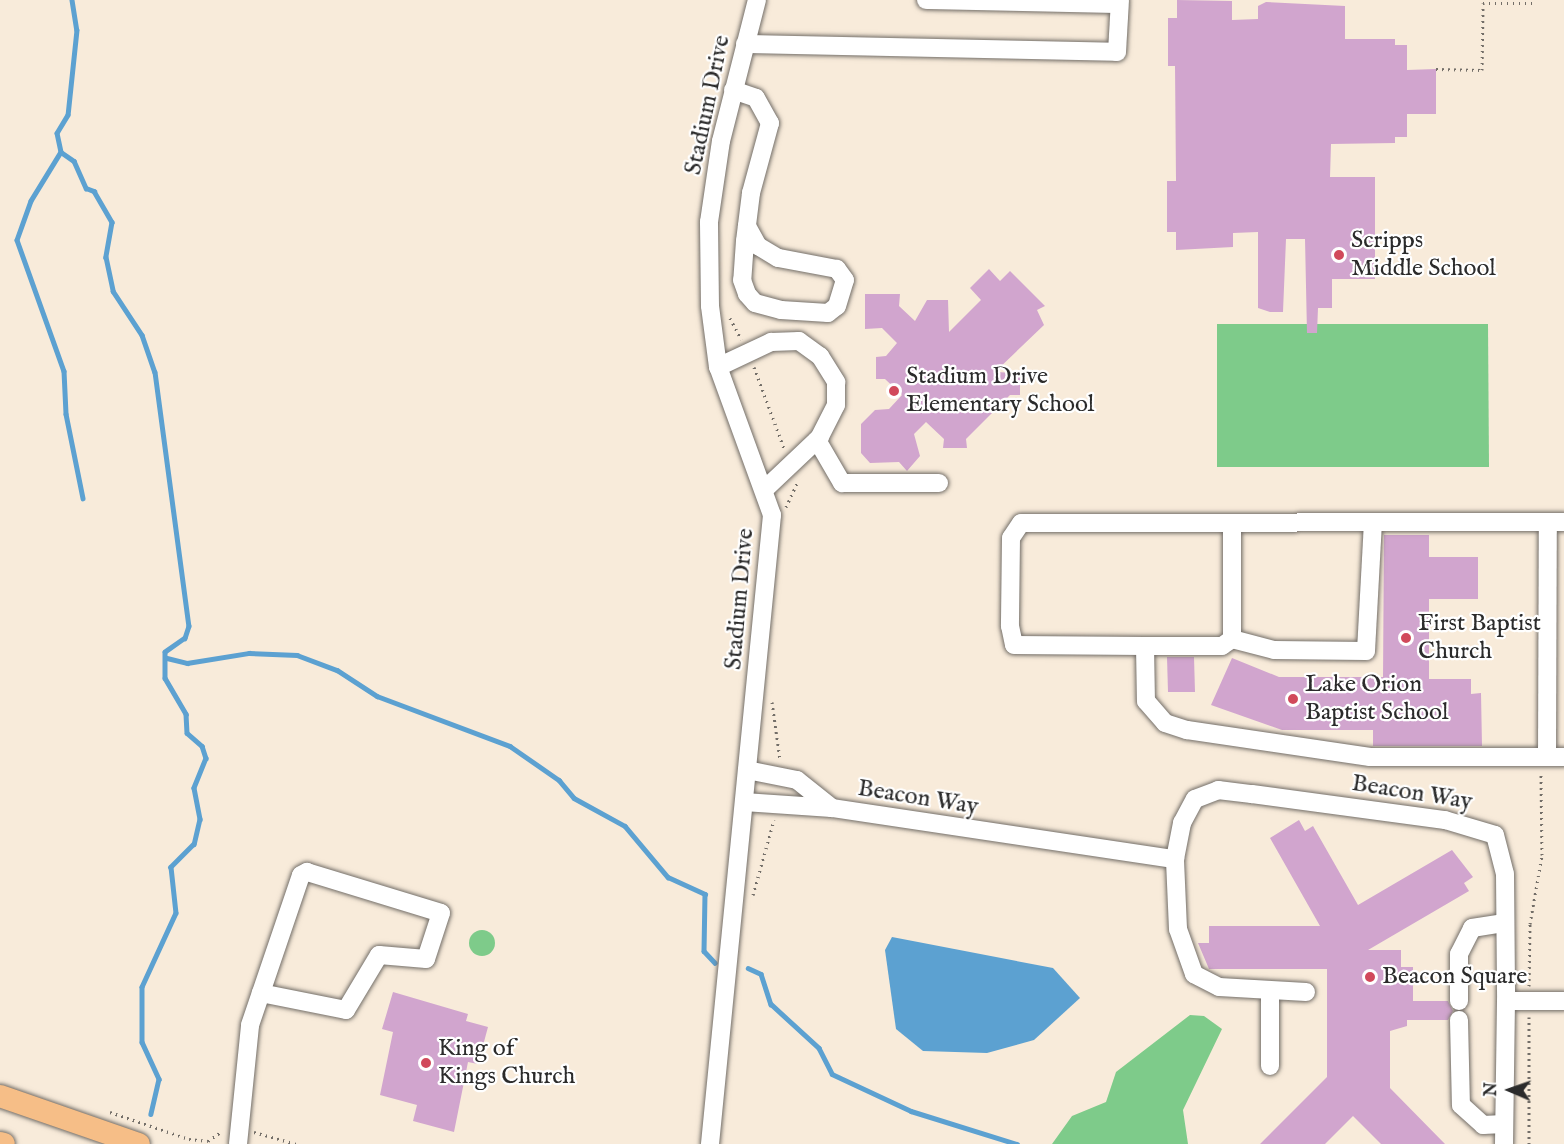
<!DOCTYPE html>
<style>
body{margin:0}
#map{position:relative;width:1564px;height:1144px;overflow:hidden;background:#f8ebda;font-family:"IM FELL English",serif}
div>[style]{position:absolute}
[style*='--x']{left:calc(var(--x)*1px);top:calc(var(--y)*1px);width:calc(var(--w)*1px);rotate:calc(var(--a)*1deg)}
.green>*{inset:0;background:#7ecb8a}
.round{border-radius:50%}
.water>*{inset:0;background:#5ca1d1}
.stream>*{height:4.5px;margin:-2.25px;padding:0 2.25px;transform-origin:2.25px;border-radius:2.25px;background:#5ca1d1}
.building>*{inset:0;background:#d1a5ce}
.path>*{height:3px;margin-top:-1.5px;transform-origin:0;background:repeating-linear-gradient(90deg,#736e68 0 1.5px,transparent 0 6px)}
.roads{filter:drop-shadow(0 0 2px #736e68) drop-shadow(0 0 2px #736e68)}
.minor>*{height:18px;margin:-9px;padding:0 9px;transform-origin:9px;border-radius:9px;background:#fff}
.major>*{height:22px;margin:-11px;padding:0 11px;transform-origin:11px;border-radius:11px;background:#f6be87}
.dots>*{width:16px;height:16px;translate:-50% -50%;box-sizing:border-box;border:3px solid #fff;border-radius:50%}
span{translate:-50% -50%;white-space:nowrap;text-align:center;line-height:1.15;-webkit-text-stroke:4.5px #fff;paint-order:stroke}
.street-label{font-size:24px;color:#2b2b2b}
.poi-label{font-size:24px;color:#2b2b2b}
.left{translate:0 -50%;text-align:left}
.north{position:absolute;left:1480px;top:1060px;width:60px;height:60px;-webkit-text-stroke:4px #fff;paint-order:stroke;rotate:272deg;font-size:16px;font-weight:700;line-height:24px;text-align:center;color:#2b2b2b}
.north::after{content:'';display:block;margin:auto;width:21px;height:27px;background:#2b2b2b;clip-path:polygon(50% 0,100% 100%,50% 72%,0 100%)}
</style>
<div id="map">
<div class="green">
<div style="clip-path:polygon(1217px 324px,1488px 324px,1489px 467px,1217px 467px)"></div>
<div class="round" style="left:469px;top:930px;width:26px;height:26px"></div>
<div style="clip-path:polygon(1190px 1015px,1204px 1016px,1222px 1029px,1183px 1110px,1188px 1144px,1052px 1144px,1072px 1116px,1106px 1102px,1116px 1072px)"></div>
</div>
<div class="water">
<div style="clip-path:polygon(892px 937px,1053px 968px,1080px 998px,1034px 1040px,987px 1053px,923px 1051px,896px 1029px,885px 950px)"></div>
</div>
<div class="stream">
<div style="--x:72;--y:0;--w:30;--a:81"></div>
<div style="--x:77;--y:30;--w:85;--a:96"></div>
<div style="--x:68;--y:115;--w:21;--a:121"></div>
<div style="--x:57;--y:133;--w:19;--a:78"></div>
<div style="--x:61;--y:152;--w:57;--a:121.5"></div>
<div style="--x:31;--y:201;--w:41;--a:109.7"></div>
<div style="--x:17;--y:240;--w:139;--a:70.3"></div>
<div style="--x:64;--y:371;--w:43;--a:87.3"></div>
<div style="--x:66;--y:414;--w:86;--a:78.6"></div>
<div style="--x:61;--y:152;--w:16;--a:35"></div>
<div style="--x:74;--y:161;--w:30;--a:66"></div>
<div style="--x:86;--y:188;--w:9;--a:21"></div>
<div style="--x:94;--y:191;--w:36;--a:60"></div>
<div style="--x:112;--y:222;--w:36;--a:100"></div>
<div style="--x:106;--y:257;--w:35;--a:78"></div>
<div style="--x:113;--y:291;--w:53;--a:56.6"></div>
<div style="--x:142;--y:335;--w:39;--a:71"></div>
<div style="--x:155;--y:372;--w:256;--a:82.4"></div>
<div style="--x:189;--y:626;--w:13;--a:108"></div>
<div style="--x:185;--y:638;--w:24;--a:145"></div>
<div style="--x:165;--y:652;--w:26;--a:90"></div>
<div style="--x:165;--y:678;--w:42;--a:59.7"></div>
<div style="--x:186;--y:714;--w:19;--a:87"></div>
<div style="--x:187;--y:733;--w:20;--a:41"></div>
<div style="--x:202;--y:746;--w:13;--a:72"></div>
<div style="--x:206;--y:758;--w:32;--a:112"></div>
<div style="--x:194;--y:788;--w:32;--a:79"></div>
<div style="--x:200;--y:819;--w:26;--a:103"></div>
<div style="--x:194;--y:844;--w:33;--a:135"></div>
<div style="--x:171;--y:867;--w:46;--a:83.8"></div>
<div style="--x:176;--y:913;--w:81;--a:114.7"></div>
<div style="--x:142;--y:987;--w:55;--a:90"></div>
<div style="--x:142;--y:1042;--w:41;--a:65.3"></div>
<div style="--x:159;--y:1079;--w:36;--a:103"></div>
<div style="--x:167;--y:658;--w:21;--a:14"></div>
<div style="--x:187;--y:663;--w:63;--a:-9.2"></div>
<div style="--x:249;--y:653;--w:48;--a:2.4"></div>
<div style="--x:297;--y:655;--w:43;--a:20.6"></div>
<div style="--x:337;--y:670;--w:48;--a:33"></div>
<div style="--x:377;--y:696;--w:142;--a:20.6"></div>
<div style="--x:510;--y:746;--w:60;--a:34.8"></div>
<div style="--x:559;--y:780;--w:23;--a:50"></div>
<div style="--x:574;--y:798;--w:58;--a:28.8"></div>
<div style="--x:625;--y:826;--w:67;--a:49.9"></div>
<div style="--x:668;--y:877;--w:41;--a:24.7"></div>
<div style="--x:705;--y:894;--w:57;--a:91"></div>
<div style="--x:704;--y:951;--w:16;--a:47"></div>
<div style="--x:748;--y:968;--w:14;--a:25"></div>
<div style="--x:761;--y:974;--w:32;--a:72"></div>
<div style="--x:771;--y:1004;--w:65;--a:42.5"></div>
<div style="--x:819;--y:1048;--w:29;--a:63"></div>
<div style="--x:832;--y:1074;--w:87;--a:25.1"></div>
<div style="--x:911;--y:1111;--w:111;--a:17.3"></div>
</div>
<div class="building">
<div style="clip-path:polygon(1177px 0,1232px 1px,1232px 20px,1258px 19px,1258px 6px,1266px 2px,1345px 6px,1345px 39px,1395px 39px,1395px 45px,1407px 45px,1407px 70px,1436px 69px,1436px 114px,1407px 114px,1407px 137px,1395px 137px,1395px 143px,1331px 144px,1330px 177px,1375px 177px,1375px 279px,1332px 279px,1332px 308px,1318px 308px,1317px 333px,1307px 333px,1305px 239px,1286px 239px,1283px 312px,1270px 312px,1258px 308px,1258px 232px,1233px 233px,1233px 247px,1176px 250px,1176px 232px,1167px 232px,1167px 181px,1176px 181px,1175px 66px,1168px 66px,1168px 18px,1177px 18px)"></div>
<div style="clip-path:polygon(989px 269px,1000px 281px,1010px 271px,1045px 306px,1037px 310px,1044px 325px,995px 372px,1020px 373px,1020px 395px,1010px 395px,966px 439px,967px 448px,943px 448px,944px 439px,926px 422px,914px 434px,920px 456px,907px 471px,899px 462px,870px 463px,861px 453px,861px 424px,875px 410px,889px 409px,902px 395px,885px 379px,876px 379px,876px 357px,886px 356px,897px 343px,882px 328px,865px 329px,865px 294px,900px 294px,899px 306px,915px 321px,927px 300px,948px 300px,949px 332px,981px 300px,970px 288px)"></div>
<div style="clip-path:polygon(1384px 535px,1429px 535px,1429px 557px,1478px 557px,1478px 599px,1429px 599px,1429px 679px,1471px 679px,1471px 694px,1481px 693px,1482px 746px,1373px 746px,1373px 730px,1282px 730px,1211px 705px,1232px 658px,1279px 677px,1383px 677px)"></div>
<div style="clip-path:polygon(1167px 657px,1194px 657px,1195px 692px,1168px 692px)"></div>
<div style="clip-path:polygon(1299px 820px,1305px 831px,1313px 826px,1358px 905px,1452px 850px,1473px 877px,1464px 883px,1469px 891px,1368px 950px,1401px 950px,1401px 967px,1413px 967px,1413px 1001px,1448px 1001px,1453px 1011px,1448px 1020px,1407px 1020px,1407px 1026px,1390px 1031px,1390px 1088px,1445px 1144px,1381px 1144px,1353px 1116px,1325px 1144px,1260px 1144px,1327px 1077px,1327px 969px,1209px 969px,1198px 943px,1209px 943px,1209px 926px,1320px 926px,1270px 838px)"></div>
<div style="clip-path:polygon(393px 992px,468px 1014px,466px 1021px,488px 1027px,478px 1064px,468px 1062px,454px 1132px,413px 1121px,417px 1105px,380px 1095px,393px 1032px,382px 1029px)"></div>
</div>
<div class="path">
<div style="--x:1436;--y:69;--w:46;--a:1.2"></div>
<div style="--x:1482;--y:70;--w:67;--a:-89.1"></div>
<div style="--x:1483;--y:3;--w:50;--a:0"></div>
<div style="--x:730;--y:318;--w:24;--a:62"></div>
<div style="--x:754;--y:367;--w:86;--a:69.7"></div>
<div style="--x:786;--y:507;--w:29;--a:-65"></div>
<div style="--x:772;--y:702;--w:59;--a:82.1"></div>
<div style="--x:753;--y:895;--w:78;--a:-74.4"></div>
<div style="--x:1529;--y:986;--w:62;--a:-89.1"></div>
<div style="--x:1530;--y:924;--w:70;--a:-80.1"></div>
<div style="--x:1542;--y:855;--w:83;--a:-90.7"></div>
<div style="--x:1529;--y:1017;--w:127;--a:90"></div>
<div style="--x:110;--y:1112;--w:83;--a:18.9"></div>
<div style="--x:189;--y:1139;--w:19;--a:6"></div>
<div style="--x:208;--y:1141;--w:16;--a:-35"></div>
<div style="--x:254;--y:1132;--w:44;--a:15.9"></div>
</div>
<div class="roads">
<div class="minor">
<div style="--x:926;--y:0;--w:193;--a:1.2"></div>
<div style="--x:745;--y:44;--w:372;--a:1.2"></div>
<div style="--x:1117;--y:52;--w:52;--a:-86.7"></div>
<div style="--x:733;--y:90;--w:24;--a:19"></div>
<div style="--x:756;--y:98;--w:29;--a:61"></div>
<div style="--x:770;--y:123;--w:73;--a:105.2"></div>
<div style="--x:751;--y:193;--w:48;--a:97.1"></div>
<div style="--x:745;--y:241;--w:39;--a:94"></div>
<div style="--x:742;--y:280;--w:15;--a:70"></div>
<div style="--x:747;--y:294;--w:12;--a:48"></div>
<div style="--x:755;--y:303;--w:27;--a:15"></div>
<div style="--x:781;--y:310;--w:47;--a:3.7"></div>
<div style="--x:828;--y:313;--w:11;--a:-38"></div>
<div style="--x:837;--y:306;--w:27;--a:-73"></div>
<div style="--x:845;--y:280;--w:14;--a:-126"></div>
<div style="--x:837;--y:269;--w:60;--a:-169.4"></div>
<div style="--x:778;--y:258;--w:23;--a:-149"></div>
<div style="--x:758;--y:246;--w:23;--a:-119"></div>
<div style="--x:718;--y:367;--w:59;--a:-25.3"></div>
<div style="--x:771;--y:342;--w:28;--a:-2"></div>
<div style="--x:799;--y:341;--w:26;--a:36"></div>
<div style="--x:820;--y:356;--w:31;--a:58"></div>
<div style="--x:836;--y:382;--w:23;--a:90"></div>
<div style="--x:836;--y:405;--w:36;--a:117"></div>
<div style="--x:820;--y:437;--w:76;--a:136.6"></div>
<div style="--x:817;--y:440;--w:50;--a:59.8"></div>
<div style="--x:842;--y:483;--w:97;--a:0"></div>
<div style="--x:1564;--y:522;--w:543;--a:179.89"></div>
<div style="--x:1021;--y:523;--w:18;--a:124"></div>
<div style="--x:1011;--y:538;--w:88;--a:90.7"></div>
<div style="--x:1010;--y:626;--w:19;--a:78"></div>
<div style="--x:1014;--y:645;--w:131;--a:0.4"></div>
<div style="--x:1145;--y:646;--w:55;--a:89"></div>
<div style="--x:1146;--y:701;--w:29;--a:49"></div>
<div style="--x:1165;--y:723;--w:23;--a:18"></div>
<div style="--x:1187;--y:730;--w:185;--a:8.4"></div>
<div style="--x:1370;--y:757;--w:194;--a:0"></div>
<div style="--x:1232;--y:523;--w:116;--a:90"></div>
<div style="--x:1145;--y:646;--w:77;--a:0"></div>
<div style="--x:1222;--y:646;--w:12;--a:-35"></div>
<div style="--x:1232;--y:639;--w:43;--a:14.7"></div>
<div style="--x:1274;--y:650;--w:92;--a:0.6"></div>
<div style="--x:1366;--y:651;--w:128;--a:-86.9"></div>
<div style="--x:1547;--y:757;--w:235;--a:-89.8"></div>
<div style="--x:747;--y:770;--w:51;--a:11.3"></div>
<div style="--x:797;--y:780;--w:45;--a:38.7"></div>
<div style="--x:744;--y:802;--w:88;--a:3.9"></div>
<div style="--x:832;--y:808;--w:347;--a:8.5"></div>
<div style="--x:1270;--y:992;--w:74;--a:90"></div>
<div style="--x:1306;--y:992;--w:87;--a:-176.7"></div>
<div style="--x:1219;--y:987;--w:28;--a:-153"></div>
<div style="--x:1194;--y:974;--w:48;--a:-109.6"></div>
<div style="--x:1178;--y:929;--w:70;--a:-92.5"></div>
<div style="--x:1175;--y:859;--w:37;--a:-79"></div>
<div style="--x:1182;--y:823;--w:27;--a:-62"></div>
<div style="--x:1195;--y:799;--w:25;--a:-21"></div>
<div style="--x:1218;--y:790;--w:34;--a:7"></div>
<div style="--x:1252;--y:794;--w:195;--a:7.7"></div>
<div style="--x:1445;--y:820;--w:52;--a:16.7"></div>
<div style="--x:1495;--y:835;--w:40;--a:75.6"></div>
<div style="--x:1505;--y:874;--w:127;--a:89.5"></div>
<div style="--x:1506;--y:1001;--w:58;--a:0"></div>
<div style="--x:1459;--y:1001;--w:47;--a:-90"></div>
<div style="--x:1459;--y:954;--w:29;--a:-63"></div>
<div style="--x:1472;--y:928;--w:33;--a:-9"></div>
<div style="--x:1459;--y:1020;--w:85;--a:88.7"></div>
<div style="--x:1461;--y:1105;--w:30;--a:42"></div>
<div style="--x:1483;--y:1125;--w:21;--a:-3"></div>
<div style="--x:238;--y:1144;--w:120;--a:-84.2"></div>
<div style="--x:250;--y:1025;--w:158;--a:-71.2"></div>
<div style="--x:301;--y:875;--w:7;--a:-27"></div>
<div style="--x:307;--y:872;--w:140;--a:17"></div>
<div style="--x:441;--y:913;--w:48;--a:108.1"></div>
<div style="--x:426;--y:959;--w:47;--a:-175.1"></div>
<div style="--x:379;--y:955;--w:64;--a:121"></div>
<div style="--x:346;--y:1010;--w:87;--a:-168.7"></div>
<div style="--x:710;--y:1144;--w:632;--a:-84.37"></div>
<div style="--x:772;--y:515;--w:158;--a:-110"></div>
<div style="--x:718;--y:367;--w:62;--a:-97.5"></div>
<div style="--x:710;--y:306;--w:84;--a:-90.7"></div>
<div style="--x:709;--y:222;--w:82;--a:-81.6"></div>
<div style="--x:721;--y:141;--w:146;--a:-75.7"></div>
<div style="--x:1504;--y:1144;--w:143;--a:-89.2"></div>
</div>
<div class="major">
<div style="--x:0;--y:1096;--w:147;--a:19.1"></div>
<div style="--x:0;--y:1143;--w:4;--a:14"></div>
</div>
</div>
<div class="dots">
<div style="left:1339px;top:255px;background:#d1495b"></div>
<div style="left:894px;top:391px;background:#d1495b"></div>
<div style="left:1406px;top:638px;background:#d1495b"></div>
<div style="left:1293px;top:699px;background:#d1495b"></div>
<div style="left:1370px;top:977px;background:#d1495b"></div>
<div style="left:426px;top:1063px;background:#d1495b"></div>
</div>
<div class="street-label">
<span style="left:708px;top:105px;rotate:-78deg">Stadium Drive</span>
<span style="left:740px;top:599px;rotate:-85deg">Stadium Drive</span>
<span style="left:1412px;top:793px;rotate:9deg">Beacon Way</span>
<span style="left:918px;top:798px;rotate:9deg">Beacon Way</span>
</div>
<div class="poi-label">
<span class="left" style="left:1351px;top:255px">Scripps<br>Middle School</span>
<span class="left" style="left:906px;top:391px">Stadium Drive<br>Elementary School</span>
<span class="left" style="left:1418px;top:638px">First Baptist<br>Church</span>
<span class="left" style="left:1305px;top:699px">Lake Orion<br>Baptist School</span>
<span class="left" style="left:1382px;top:977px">Beacon Square</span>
<span class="left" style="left:438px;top:1063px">King of<br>Kings Church</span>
</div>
<div class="north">N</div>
</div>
